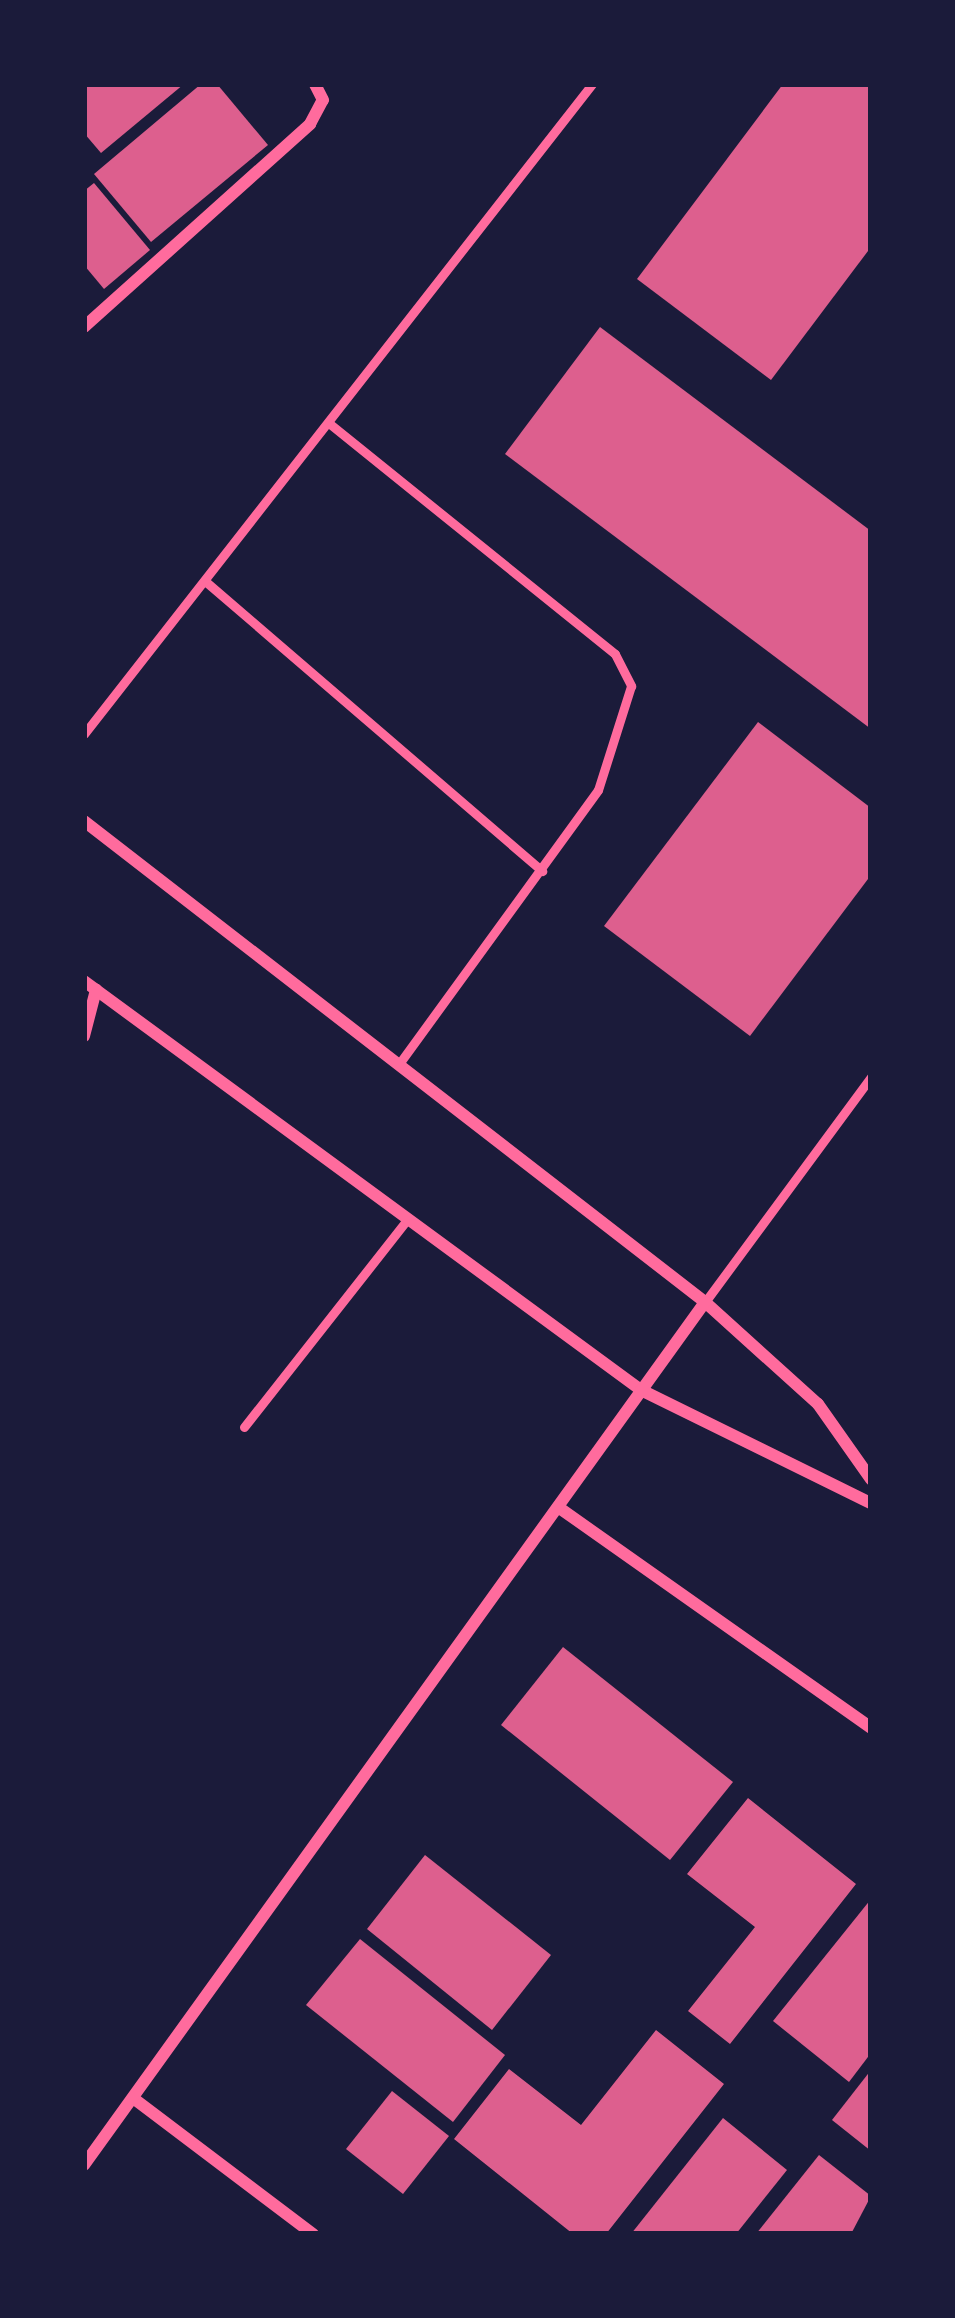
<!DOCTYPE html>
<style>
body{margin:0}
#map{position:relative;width:955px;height:2318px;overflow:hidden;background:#1b1b3a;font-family:"DejaVu Sans",sans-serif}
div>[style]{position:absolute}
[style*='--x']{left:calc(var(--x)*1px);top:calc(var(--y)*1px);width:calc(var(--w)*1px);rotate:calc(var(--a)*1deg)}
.building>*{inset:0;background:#dd5f8e}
.service>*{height:9px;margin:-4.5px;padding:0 4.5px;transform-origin:4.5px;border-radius:4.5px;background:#ff6b9d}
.minor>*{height:12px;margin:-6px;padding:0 6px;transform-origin:6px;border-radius:6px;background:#ff6b9d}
span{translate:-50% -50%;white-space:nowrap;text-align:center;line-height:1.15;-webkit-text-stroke:10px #1b1b3a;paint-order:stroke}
.frame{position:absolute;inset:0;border:87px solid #1b1b3a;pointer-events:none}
</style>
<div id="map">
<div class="building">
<div style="clip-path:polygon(84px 84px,184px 84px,101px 153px,84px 133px)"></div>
<div style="clip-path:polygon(201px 84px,217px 84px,268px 145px,151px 242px,94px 174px)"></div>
<div style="clip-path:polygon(783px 84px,871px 84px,871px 247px,771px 380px,637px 279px)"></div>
<div style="clip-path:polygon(94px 183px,150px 250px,104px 289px,84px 265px,84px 191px)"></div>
<div style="clip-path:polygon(600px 327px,871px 531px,871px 729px,505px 454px)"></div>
<div style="clip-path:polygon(758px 722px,871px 808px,871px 875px,750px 1036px,604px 926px)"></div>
<div style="clip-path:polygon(563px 1647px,733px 1782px,670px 1860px,501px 1725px)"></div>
<div style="clip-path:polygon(748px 1798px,856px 1884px,730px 2044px,688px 2011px,755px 1927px,687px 1874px)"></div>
<div style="clip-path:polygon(425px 1855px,551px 1955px,492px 2030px,367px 1929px)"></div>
<div style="clip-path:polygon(871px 1899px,871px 2053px,849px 2082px,773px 2021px)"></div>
<div style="clip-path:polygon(360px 1939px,505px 2055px,453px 2122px,306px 2005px)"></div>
<div style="clip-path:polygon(656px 2030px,724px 2084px,606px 2234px,573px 2234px,454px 2139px,509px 2069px,581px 2125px)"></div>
<div style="clip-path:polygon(871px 2070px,871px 2151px,832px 2120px)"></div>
<div style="clip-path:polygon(392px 2091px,449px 2136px,403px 2194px,346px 2149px)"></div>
<div style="clip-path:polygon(723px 2118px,787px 2170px,736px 2234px,631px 2234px)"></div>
<div style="clip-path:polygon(819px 2155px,871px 2196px,851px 2234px,756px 2234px)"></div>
</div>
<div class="service">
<div style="--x:330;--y:424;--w:366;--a:38.9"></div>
<div style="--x:615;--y:654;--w:36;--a:63"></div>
<div style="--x:631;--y:686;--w:109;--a:107.6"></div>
<div style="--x:598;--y:790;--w:337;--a:126"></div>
<div style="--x:205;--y:581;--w:445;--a:40.7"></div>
<div style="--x:84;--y:734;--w:825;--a:-51.99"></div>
<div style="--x:705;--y:1302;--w:280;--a:-53.6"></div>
<div style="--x:244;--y:1427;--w:263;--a:-51.8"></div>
</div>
<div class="minor">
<div style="--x:84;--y:327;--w:304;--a:-41.9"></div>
<div style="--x:310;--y:124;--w:27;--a:-62"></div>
<div style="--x:323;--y:100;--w:18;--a:-117"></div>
<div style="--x:84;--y:821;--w:785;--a:37.76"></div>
<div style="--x:705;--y:1302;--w:152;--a:42.1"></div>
<div style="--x:818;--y:1404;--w:92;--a:54.8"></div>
<div style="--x:84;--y:981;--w:691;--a:36.29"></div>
<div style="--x:641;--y:1390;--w:256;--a:26.2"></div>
<div style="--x:84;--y:1036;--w:48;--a:-75.4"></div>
<div style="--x:558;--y:1507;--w:383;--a:35.2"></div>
<div style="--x:133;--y:2098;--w:226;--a:37.1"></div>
<div style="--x:84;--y:2165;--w:1063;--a:-54.26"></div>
</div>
<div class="frame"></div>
</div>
